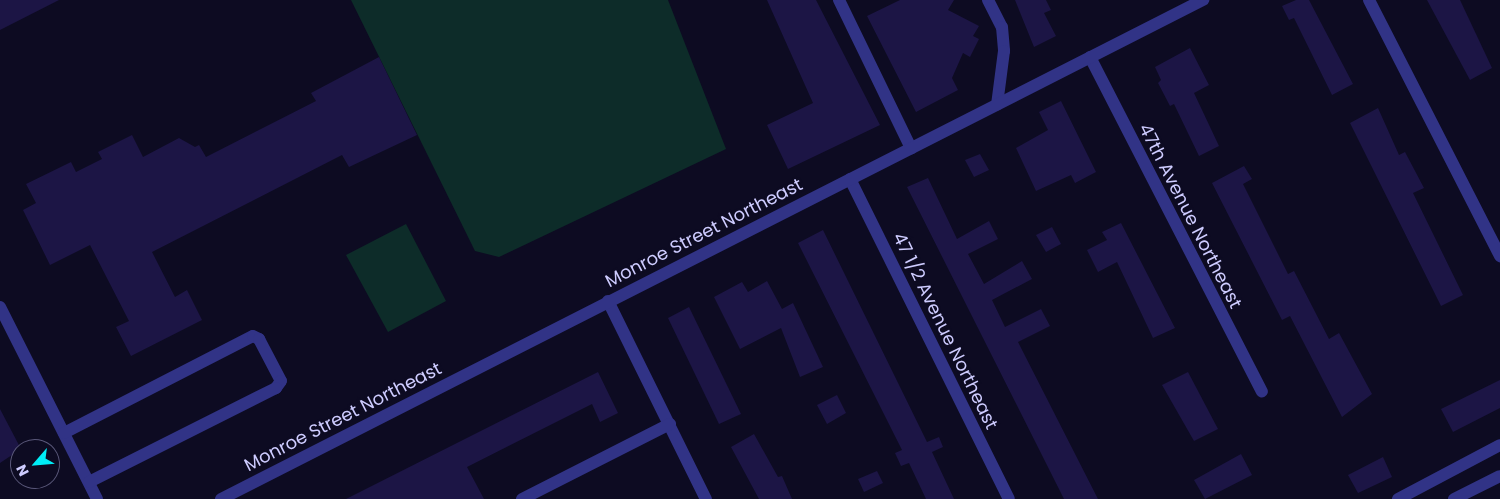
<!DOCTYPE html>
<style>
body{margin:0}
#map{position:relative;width:1500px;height:499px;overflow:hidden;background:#0d0b22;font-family:Poppins,sans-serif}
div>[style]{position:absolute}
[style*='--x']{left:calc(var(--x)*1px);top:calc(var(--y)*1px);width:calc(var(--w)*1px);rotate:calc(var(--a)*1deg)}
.green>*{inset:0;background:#0d2c29}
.building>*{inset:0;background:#1c1545}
.minor>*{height:12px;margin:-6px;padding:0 6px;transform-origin:6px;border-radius:6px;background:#313386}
span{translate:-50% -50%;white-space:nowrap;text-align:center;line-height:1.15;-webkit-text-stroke:4.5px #0d0b22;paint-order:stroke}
.street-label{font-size:18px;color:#ceccff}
.north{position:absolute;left:10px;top:439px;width:50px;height:50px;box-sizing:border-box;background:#0d0b22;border:1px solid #5a587a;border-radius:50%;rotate:243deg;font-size:14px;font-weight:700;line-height:20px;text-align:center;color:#ceccff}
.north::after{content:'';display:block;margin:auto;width:18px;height:22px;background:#00edf7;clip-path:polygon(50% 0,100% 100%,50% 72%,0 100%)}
</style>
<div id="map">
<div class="green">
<div style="clip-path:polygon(351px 0,668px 0,726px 149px,499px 257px,475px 251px)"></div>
<div style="clip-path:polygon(406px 224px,446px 301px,388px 332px,346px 255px)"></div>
</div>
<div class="building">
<div style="clip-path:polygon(0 0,59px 0,0 30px)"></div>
<div style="clip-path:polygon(767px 0,816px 0,880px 125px,788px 169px,767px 125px,813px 103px)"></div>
<div style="clip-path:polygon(900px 0,954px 0,948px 10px,979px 26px,973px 36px,979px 39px,970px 57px,963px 53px,952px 78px,958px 90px,916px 112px,867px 16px)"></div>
<div style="clip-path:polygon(1015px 0,1046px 0,1051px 10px,1044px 13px,1056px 36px,1034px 47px)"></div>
<div style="clip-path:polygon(1296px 0,1309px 0,1353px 84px,1332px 95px,1294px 18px,1289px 20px,1282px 6px)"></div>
<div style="clip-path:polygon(1427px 0,1460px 0,1492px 68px,1470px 80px)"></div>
<div style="clip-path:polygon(1190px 48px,1209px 85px,1194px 93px,1219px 146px,1199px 156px,1174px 104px,1170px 106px,1158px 83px,1161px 80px,1155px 67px)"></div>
<div style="clip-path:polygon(379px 57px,417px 135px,349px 167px,342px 155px,152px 252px,175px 297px,187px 290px,202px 320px,131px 356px,116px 327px,129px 321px,90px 245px,50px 265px,23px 210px,36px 203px,26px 184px,71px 162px,76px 172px,102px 159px,98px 152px,132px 135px,143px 157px,179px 138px,195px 147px,199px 145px,206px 157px,316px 101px,311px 93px)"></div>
<div style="clip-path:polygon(1061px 101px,1096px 172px,1075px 183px,1071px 175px,1036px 191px,1016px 148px,1048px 130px,1039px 112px)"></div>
<div style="clip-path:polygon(1378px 108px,1399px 155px,1405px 152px,1424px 188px,1413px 193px,1463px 295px,1441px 306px,1350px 123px)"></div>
<div style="clip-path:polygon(980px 154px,989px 170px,974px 177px,965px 160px)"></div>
<div style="clip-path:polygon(1244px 166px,1252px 179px,1243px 184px,1288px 274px,1294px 271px,1329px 339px,1339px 333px,1372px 394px,1342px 417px,1290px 316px,1282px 320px,1212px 183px)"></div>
<div style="clip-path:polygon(928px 178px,957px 239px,989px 221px,998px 239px,968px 254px,984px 284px,1022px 261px,1032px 279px,992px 300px,1005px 327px,1041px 309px,1050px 326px,1018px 342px,1098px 499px,1064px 499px,907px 187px)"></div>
<div style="clip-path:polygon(1121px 223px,1175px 328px,1153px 338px,1117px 262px,1098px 272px,1087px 250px,1107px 240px,1102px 232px)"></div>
<div style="clip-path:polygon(1052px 227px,1061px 244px,1046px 252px,1036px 235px)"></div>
<div style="clip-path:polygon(823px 230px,927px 442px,939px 437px,943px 447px,932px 452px,954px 499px,926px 499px,909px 463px,901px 466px,895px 453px,902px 450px,798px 243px)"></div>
<div style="clip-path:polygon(767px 281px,782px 309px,793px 303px,823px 367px,800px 377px,781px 328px,740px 349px,714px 297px,742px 282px,748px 292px)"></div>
<div style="clip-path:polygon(689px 307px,741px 414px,719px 424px,668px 318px)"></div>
<div style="clip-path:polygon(598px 372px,618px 413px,600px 422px,592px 404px,467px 467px,484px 499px,346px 499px)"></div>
<div style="clip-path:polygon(1188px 372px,1218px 429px,1194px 441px,1162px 385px)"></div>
<div style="clip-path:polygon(1500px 380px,1500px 408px,1453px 432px,1441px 409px)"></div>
<div style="clip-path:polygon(837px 395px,846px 413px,827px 424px,817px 405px)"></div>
<div style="clip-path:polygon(0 409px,21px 449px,0 463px)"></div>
<div style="clip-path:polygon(754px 434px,778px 477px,782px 476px,792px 499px,759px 499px,731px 447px)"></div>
<div style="clip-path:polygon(1241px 454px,1252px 475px,1205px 499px,1194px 480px)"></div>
<div style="clip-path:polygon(1383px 457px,1392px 477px,1358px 493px,1348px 475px)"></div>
<div style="clip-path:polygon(877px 471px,883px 483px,864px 492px,858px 479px)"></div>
</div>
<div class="minor">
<div style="--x:839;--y:0;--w:165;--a:64.1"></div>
<div style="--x:988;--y:0;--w:30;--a:63"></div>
<div style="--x:1002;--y:27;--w:24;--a:85"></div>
<div style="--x:1004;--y:51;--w:54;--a:97.4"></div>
<div style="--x:1369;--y:0;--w:288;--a:62.9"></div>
<div style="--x:1090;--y:57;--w:376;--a:62.8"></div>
<div style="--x:850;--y:179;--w:357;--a:63.6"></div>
<div style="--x:608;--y:301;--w:221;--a:63.7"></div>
<div style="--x:0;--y:307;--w:215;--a:63.2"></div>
<div style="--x:64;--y:433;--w:212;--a:-27.2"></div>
<div style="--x:253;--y:336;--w:7;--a:27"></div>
<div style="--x:259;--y:339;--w:47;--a:62.4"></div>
<div style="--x:281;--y:381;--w:9;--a:126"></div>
<div style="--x:276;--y:388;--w:209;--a:153.3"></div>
<div style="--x:221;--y:499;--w:1102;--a:-26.94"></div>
<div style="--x:522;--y:499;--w:166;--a:-26.9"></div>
<div style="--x:1398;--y:499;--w:115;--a:-27.9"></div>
<div style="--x:1454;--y:499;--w:51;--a:-26.6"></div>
</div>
<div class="street-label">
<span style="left:1190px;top:216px;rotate:63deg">47th Avenue Northeast</span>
<span style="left:704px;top:233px;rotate:-27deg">Monroe Street Northeast</span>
<span style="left:945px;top:331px;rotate:64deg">47 1/2 Avenue Northeast</span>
<span style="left:343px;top:417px;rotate:-27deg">Monroe Street Northeast</span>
</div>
<div class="north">N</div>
</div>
